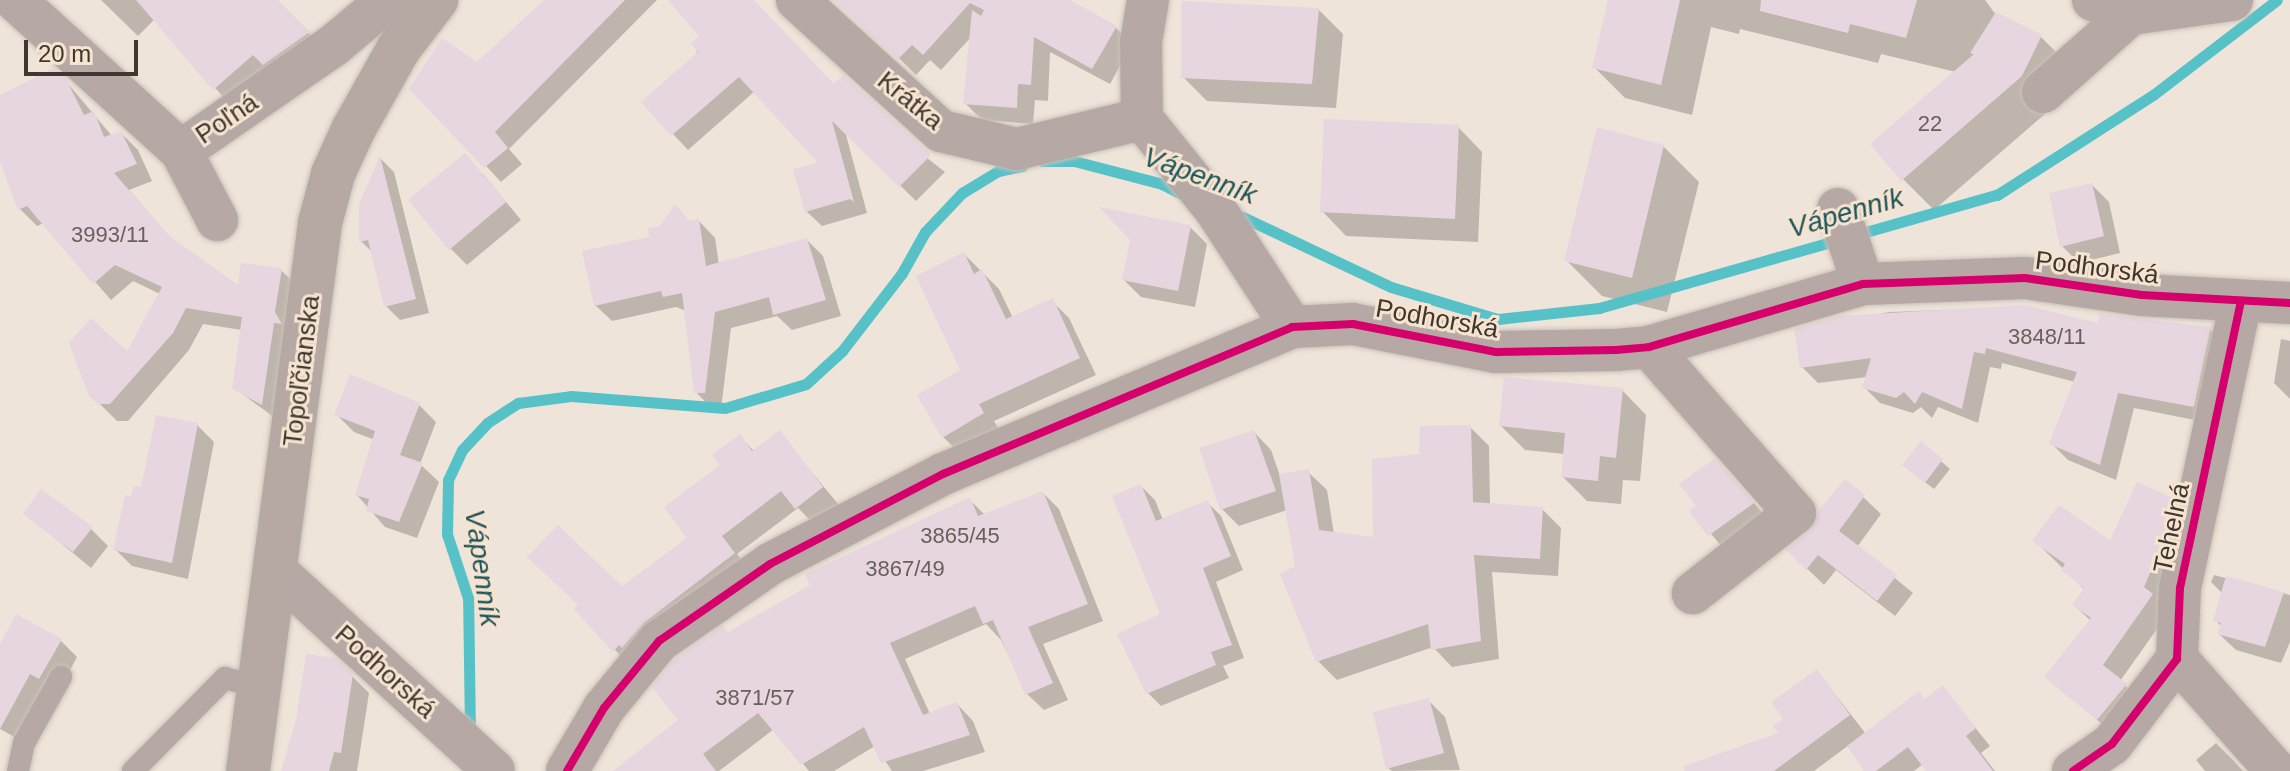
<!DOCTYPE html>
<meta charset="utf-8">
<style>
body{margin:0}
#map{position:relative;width:2290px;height:771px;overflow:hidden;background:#eee4d9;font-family:Arial,sans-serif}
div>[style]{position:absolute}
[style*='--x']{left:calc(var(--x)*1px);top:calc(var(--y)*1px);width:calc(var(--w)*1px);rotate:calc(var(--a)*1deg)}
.shadow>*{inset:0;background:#0003}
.stream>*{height:11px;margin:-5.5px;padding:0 5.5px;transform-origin:5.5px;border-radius:5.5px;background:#57c1c8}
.building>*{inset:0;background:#e7d6df}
.roads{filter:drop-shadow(0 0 2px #c9c1b9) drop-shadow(0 0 2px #c9c1b9)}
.lane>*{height:22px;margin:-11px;padding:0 11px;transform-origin:11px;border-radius:11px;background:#b6a8a4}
.street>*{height:42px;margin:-21px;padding:0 21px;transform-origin:21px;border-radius:21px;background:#b6a8a4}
.secondary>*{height:44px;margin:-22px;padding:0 22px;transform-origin:22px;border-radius:22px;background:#b6a8a2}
.cycleway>*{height:8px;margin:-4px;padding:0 4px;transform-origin:4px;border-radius:4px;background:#d6006c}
span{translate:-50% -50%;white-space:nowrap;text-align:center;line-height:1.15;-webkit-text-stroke:6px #f7e4d0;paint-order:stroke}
.number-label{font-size:22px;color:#695f5c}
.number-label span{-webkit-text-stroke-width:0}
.street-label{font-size:26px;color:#3f3730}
.water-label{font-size:28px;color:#1d555c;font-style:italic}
.scale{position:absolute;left:24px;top:40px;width:114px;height:36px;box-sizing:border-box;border:4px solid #3f3730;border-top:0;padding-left:10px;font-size:24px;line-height:28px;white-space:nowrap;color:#3f3730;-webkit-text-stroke:6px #f7e4d0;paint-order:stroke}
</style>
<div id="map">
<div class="shadow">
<div style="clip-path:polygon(101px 0,276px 0,325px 50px,231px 106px,155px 19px,138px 36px)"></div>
<div style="clip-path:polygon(547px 0,657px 0,509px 149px,522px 164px,501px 182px,486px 166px,477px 65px)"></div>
<div style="clip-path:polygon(670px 0,753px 0,835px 86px,945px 172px,916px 201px,845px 131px,867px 213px,822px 226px,806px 211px,821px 164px,755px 91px,688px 150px,673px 134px,701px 37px)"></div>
<div style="clip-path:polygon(841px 0,1065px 0,1115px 27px,1132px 44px,1110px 84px,1050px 52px,1048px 101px,1035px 100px,1033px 124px,982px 120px,965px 103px,972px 36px,941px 70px,930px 60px,916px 75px)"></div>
<div style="clip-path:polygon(1610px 0,1985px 0,1996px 15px,2041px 37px,2072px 68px,2053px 107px,1934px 210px,1903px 179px,1956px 72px,1881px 54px,1878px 63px,1740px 29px,1739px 34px,1711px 27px,1692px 115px,1625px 98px,1594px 67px)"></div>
<div style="clip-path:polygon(1319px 10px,1343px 34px,1336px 108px,1207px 101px,1183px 77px)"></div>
<div style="clip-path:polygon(65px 80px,112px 136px,121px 133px,138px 150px,152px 181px,129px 190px,173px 241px,239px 288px,281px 270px,298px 287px,278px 420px,234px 388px,242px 330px,203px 324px,189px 350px,128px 421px,117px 421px,91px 395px,128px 354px,160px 294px,133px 281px,111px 300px,44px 223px,37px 226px,20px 209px,0 156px,0 97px)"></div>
<div style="clip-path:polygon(1458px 127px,1482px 152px,1478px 242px,1346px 236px,1322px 211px)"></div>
<div style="clip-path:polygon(1663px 146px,1699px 182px,1667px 312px,1602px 296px,1566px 260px)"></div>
<div style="clip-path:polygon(381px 159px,394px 172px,429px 313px,400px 320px,386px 306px,373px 253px,361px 241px)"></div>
<div style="clip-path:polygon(482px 173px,521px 220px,467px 265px,450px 248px)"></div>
<div style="clip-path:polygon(2092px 185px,2109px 202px,2120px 253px,2079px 263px,2062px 246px)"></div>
<div style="clip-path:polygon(699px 221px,715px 238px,719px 265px,807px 240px,823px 256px,841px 316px,792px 330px,777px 316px,731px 328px,721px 409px,712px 409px,696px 392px,686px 311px,676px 307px,612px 321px,595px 305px,652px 238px)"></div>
<div style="clip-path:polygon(1190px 227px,1207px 244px,1195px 307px,1141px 297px,1124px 280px)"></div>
<div style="clip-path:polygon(964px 254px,999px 289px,1013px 318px,1052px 301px,1069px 318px,1096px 375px,994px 421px,1000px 431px,961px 454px,943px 437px,963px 371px)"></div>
<div style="clip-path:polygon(2025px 307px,2100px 326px,2210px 329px,2226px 345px,2210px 423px,2134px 408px,2116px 480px,2068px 460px,2052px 444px,2075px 382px,2002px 363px,2001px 369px,1990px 367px,1978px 423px,1938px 407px,1932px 418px,1921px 407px,1913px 413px,1880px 403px,1864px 387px,1867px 377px,1818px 383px,1802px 367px,1797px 331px,1889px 312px)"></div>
<div style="clip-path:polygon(2281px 339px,2290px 341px,2290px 399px,2274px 383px)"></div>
<div style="clip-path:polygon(1622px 390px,1646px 415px,1640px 481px,1623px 480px,1621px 504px,1587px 501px,1563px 477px,1565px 454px,1525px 450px,1501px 426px)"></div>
<div style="clip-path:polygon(419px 405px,436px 422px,420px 464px,439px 482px,417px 538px,385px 527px,357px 495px,375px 440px,354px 432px,337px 415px)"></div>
<div style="clip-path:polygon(197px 425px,214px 442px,188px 579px,132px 566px,115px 549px,133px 499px)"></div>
<div style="clip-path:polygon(1470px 427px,1489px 446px,1490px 505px,1542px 509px,1561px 528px,1558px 576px,1492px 572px,1499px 659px,1452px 667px,1433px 647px,1337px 680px,1318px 661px,1287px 510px,1239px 526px,1222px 509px,1254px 432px,1271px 450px,1280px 476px,1308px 472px,1327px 490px,1334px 534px,1375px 539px,1421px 456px)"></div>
<div style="clip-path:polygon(779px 433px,839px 505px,814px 524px,798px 508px,737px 554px,750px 571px,632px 667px,615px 650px,622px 589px,690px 538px,739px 436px,755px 452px)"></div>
<div style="clip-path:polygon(1921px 444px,1950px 469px,1934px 489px,1913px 473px)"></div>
<div style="clip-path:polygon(1730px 476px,1768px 519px,1725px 550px,1692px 512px)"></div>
<div style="clip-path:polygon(1141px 486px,1155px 500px,1163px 520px,1207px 502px,1221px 516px,1243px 570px,1216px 582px,1244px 658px,1223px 666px,1229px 678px,1161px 706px,1148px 693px,1162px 615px)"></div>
<div style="clip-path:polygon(1043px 493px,1059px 509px,1103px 621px,1043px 644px,1068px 700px,1044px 710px,1027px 694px,1001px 640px,986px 624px,905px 659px,930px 714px,957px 704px,973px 721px,985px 752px,923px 771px,892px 771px,875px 746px,834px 771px,809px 771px,774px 729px,719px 771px,618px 771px,680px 720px,729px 634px,969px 499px,986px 516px)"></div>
<div style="clip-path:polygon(1863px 497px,1881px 514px,1857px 547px,1913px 593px,1895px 616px,1836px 570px,1824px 585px,1789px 551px)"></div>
<div style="clip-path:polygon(2173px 500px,2190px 517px,2169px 612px,2120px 681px,2142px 702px,2115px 735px,2047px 677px,2091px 621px,2074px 605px,2085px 590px,2035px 541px,2111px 543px)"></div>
<div style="clip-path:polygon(26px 514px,91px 529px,108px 546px,91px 568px)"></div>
<div style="clip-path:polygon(2214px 575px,2290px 595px,2290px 642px,2281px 663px,2236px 650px,2219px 634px,2222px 627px,2215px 620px,2223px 594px,2211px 582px)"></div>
<div style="clip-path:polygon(60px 640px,77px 657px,57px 695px,20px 740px,0 729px,0 648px)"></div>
<div style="clip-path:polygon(1817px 671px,1866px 734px,1943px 688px,1990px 746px,1981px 753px,1995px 771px,1929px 771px,1923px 764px,1914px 771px,1867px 771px,1849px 745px,1814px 771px,1744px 771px,1782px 734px)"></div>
<div style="clip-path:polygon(352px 676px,369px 693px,357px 771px,283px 771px)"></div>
<div style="clip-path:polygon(1428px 700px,1445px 717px,1460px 770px,1392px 771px,1388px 768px)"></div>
<div style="clip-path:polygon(2216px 743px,2233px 760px,2243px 771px,2205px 771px,2196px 760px)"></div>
</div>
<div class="stream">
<div style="--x:1043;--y:161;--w:31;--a:0"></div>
<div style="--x:1074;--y:161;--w:91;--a:14.6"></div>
<div style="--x:1162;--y:184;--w:25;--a:27"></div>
<div style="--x:1230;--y:211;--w:178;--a:25.3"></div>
<div style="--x:1391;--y:287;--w:112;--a:16.7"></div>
<div style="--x:1498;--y:319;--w:102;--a:-6.2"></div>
<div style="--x:1599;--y:308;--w:414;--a:-15.9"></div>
<div style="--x:1997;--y:195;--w:185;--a:-32.7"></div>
<div style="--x:2153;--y:95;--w:156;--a:-37.5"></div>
<div style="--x:470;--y:733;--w:135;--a:-90.8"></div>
<div style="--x:468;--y:598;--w:67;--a:-108.2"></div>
<div style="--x:447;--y:534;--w:54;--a:-88.9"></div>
<div style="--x:448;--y:480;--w:33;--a:-65"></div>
<div style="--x:462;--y:450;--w:37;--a:-47"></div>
<div style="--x:487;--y:423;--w:37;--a:-33"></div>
<div style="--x:518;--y:403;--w:53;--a:-7.5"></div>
<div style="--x:571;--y:396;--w:154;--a:4.5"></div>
<div style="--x:725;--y:408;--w:84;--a:-16.5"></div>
<div style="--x:806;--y:384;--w:49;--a:-42.5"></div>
<div style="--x:842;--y:351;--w:98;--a:-52.4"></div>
<div style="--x:902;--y:273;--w:47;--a:-60.7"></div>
<div style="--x:925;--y:232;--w:54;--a:-46.5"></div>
<div style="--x:962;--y:193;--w:42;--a:-31.4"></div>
<div style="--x:998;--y:171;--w:25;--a:-12"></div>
</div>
<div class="building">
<div style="clip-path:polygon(136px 0,278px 0,310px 32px,263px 65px,253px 55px,213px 90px)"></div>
<div style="clip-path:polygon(544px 0,625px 0,495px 132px,508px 148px,484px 168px,409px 89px,442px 38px,477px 62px)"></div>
<div style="clip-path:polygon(668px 0,754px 0,834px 84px,843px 75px,931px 155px,899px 187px,832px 121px,854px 202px,850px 199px,805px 212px,793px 169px,818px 163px,739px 77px,671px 136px,641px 102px,698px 52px,691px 43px,699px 36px)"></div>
<div style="clip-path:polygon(834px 0,1070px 0,1117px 26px,1092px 69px,1034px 37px,1031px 85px,1018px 84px,1017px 108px,963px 104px,972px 10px,981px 16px,984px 10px,970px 3px,923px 55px,912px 45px,898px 59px)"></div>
<div style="clip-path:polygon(1608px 0,1680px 0,1661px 85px,1592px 68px)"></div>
<div style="clip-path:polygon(1761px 0,1917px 0,1906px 38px,1850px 24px,1848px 33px,1760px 11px)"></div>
<div style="clip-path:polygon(1181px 1px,1319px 8px,1312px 84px,1181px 78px)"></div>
<div style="clip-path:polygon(1996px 12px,2042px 35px,2022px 76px,1901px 181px,1870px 144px,1974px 54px,1970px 53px)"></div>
<div style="clip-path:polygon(54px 68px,66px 79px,84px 115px,94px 111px,104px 137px,121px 131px,137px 164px,114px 173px,168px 235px,238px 285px,241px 263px,282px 268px,275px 312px,282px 324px,274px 323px,262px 405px,232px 389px,242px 317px,186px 308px,173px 333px,110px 404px,98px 404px,89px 396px,69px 343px,91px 318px,127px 351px,162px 287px,115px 265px,93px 284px,27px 206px,18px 210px,0 162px,0 95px)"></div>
<div style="clip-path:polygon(1324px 119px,1459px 125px,1455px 219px,1320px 212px)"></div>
<div style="clip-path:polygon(1597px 127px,1664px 145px,1632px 278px,1564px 261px)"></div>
<div style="clip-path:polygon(465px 153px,506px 202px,449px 250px,408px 200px)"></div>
<div style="clip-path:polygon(380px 156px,416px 299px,384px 307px,368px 240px,359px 242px,359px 204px)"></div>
<div style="clip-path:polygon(2092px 183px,2104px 236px,2060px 247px,2049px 193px)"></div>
<div style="clip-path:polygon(675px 204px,689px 221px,699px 219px,706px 266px,807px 238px,826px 300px,773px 315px,769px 297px,715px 312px,705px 393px,694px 393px,682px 293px,663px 297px,661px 291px,594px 306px,582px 251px,649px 237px,648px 228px,660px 226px)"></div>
<div style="clip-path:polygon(1099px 207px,1191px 225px,1178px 291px,1122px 280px,1130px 240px)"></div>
<div style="clip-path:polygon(964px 252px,974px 274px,982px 269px,1006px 319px,1053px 298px,1080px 358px,979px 404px,984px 413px,942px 438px,917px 395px,960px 370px,916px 276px)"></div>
<div style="clip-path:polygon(2025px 305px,2098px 323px,2100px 314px,2211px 327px,2194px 407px,2118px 393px,2100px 465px,2049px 444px,2077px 372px,1986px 348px,1985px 354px,1974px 352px,1962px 409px,1922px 392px,1915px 404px,1904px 392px,1896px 398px,1862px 388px,1871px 358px,1800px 368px,1794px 329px,1839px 316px)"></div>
<div style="clip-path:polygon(350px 374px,420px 403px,400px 455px,423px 463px,399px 522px,366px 511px,369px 499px,355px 495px,375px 431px,334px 415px)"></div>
<div style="clip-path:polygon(1504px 377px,1623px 388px,1616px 458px,1600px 456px,1598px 481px,1561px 477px,1565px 433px,1499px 426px)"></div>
<div style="clip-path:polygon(156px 415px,198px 423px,172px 563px,113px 550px,125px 495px,131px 497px,134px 486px,141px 487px)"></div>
<div style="clip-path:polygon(1471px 425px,1473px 502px,1543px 507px,1540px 559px,1474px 555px,1481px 641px,1431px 650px,1428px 624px,1316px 662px,1280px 574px,1295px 566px,1279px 474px,1309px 469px,1319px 530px,1373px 537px,1372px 459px,1419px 454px,1420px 426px)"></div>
<div style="clip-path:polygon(780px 430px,823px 487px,795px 509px,781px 491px,722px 536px,735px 553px,645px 622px,622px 648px,619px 645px,613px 652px,574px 609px,578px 605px,527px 557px,558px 525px,622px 586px,687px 538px,664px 507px,720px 465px,712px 455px,740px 434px,752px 451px)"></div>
<div style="clip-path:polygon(1254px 430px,1276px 491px,1220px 510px,1199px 448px)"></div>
<div style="clip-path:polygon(1921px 441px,1943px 459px,1925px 483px,1902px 465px)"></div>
<div style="clip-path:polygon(1715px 458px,1754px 503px,1708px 536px,1689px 511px,1696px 506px,1679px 484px)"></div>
<div style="clip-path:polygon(1845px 479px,1865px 495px,1839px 531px,1897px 575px,1877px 601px,1818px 555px,1806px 570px,1786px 550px,1810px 531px,1819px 510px)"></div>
<div style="clip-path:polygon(2137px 482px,2175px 499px,2168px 530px,2144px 587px,2153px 594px,2103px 665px,2127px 684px,2097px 720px,2044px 677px,2091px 618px,2072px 605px,2084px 588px,2061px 570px,2065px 564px,2032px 541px,2059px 505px,2110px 540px)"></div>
<div style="clip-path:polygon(1141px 484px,1156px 521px,1208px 500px,1231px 556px,1203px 568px,1232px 645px,1211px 652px,1216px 665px,1146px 694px,1117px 634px,1160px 614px,1112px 496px)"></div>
<div style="clip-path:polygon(41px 489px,93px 527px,73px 552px,23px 514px)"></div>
<div style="clip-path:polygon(1043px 491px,1088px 604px,1028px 627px,1053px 683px,1025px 695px,993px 620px,983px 624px,975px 606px,890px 643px,923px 715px,957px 702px,970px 735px,881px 763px,864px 727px,801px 765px,758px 713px,703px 754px,716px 771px,613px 771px,678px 720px,652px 687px,675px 659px,723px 625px,728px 632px,810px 585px,805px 574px,970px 497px,978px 516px)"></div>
<div style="clip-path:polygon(2226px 576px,2284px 592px,2265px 647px,2217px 634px,2221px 623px,2213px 621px)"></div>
<div style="clip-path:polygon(16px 614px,62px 639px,39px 679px,30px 674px,0 729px,0 644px)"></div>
<div style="clip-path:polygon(306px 654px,335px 658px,353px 674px,341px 753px,334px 752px,329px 771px,281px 771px,296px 720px)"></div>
<div style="clip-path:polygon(1817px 669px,1850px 715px,1774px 771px,1685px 771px,1684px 766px,1778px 733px,1773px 726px,1783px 719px,1771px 702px)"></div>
<div style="clip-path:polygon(1943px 685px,1976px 728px,1966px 736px,1993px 771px,1926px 771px,1908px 747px,1876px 771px,1864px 771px,1847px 746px,1919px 691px,1924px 699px)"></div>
<div style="clip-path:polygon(1429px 698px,1444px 753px,1386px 769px,1373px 712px)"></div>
</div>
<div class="roads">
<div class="lane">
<div style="--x:18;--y:771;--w:29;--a:-78"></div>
<div style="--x:24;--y:743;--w:76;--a:-60.7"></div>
<div style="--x:133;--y:771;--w:131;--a:-45.3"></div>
<div style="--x:225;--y:678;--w:37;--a:16"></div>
</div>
<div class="street">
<div style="--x:15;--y:0;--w:224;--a:42.3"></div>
<div style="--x:181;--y:151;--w:186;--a:-34.7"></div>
<div style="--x:334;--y:45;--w:70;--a:-39.8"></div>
<div style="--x:797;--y:0;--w:195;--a:42.3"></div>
<div style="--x:941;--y:131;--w:78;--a:13.3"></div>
<div style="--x:1017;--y:149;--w:129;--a:-13.5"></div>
<div style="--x:1148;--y:0;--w:43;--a:99.5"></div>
<div style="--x:1141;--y:42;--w:77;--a:89.3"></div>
<div style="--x:1142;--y:119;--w:116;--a:51"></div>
<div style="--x:1215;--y:209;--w:141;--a:56.9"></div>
<div style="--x:2093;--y:0;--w:40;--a:20.2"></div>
<div style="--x:2131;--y:14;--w:102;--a:-7.9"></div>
<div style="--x:2043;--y:92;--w:118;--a:-41.6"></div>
<div style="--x:181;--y:151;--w:78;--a:62.4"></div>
<div style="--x:1838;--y:209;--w:79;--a:71.6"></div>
<div style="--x:1649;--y:347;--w:221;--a:48.7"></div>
<div style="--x:1795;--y:513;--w:130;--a:141.9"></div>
<div style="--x:277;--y:572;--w:294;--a:42.5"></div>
<div style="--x:2177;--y:659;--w:149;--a:48.5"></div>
<div style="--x:567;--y:771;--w:73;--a:-59.6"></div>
<div style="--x:604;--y:708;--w:87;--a:-50.6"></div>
<div style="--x:659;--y:641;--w:135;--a:-34.7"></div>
<div style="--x:770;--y:564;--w:195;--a:-27.5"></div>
<div style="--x:943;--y:474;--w:379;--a:-22.8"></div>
<div style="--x:1292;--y:327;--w:61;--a:-2.8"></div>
<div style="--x:1353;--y:324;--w:146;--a:11.1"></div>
<div style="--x:1496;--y:352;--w:120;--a:-1"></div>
<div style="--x:1616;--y:350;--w:33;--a:-5"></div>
<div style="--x:1649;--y:347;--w:223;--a:-16.4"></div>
<div style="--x:1863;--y:284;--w:162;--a:-2.1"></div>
<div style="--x:2025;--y:278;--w:118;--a:8.3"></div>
<div style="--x:2142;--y:295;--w:148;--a:3.1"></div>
<div style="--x:2073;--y:771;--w:47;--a:-34.7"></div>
<div style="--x:2112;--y:744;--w:107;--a:-52.6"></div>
<div style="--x:2177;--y:659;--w:71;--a:-87.6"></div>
<div style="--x:2180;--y:588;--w:292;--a:-78"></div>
</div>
<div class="secondary">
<div style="--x:248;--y:771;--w:553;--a:-82.51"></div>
<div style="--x:320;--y:223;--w:51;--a:-75.1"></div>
<div style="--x:333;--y:174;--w:48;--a:-65.6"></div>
<div style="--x:353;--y:130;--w:94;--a:-60.7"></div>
<div style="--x:399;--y:48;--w:61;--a:-52.4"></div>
</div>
</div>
<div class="cycleway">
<div style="--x:567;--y:771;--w:73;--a:-59.6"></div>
<div style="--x:604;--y:708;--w:87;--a:-50.6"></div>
<div style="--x:659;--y:641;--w:135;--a:-34.7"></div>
<div style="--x:770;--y:564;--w:195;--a:-27.5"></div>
<div style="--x:943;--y:474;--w:379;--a:-22.8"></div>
<div style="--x:1292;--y:327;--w:61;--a:-2.8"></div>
<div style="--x:1353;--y:324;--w:146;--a:11.1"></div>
<div style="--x:1496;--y:352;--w:120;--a:-1"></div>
<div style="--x:1616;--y:350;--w:33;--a:-5"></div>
<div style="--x:1649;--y:347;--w:223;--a:-16.4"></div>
<div style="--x:1863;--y:284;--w:162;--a:-2.1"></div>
<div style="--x:2025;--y:278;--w:118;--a:8.3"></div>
<div style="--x:2142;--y:295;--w:148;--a:3.1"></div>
<div style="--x:2073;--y:771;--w:47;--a:-34.7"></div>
<div style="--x:2112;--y:744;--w:107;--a:-52.6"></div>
<div style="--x:2177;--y:659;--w:71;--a:-87.6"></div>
<div style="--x:2180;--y:588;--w:292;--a:-78"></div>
</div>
<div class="number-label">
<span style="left:1930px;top:124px">22</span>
<span style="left:110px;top:235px">3993/11</span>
<span style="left:2047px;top:337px">3848/11</span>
<span style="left:960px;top:536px">3865/45</span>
<span style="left:905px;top:569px">3867/49</span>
<span style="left:755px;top:698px">3871/57</span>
</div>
<div class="street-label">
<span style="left:910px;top:101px;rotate:39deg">Krátka</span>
<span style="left:227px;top:119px;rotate:-34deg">Poľná</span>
<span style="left:2097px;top:268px;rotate:7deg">Podhorská</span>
<span style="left:1437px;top:319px;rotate:10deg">Podhorská</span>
<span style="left:302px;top:371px;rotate:-83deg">Topoľčianska</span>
<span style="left:2172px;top:528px;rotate:-78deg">Tehelná</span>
<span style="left:385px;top:672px;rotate:42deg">Podhorská</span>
</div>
<div class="water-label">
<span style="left:1200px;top:176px;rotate:20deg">Vápenník</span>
<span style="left:1846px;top:213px;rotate:-16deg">Vápenník</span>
<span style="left:482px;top:568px;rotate:82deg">Vápenník</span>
</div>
<div class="scale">20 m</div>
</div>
